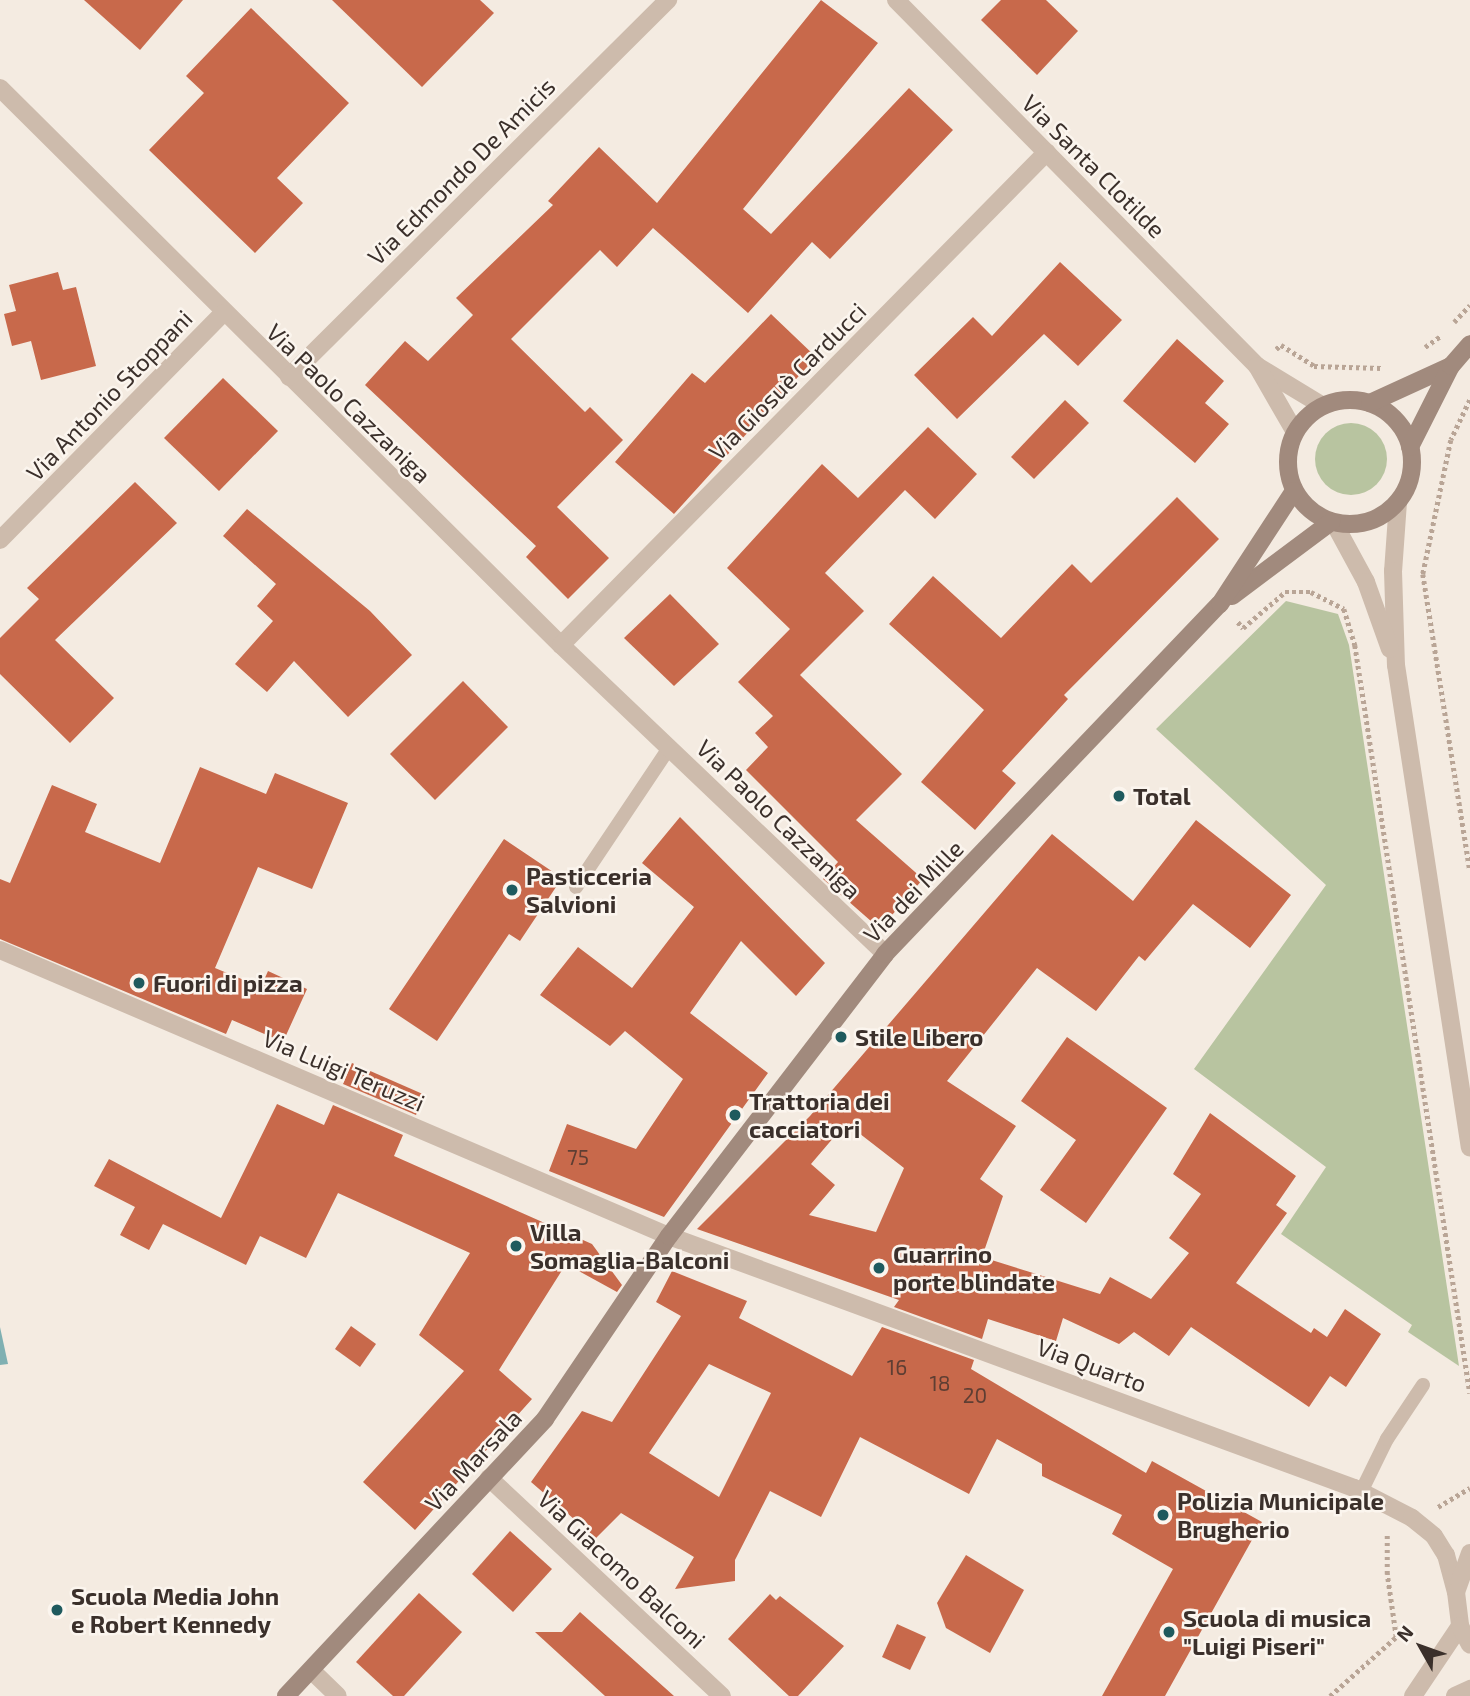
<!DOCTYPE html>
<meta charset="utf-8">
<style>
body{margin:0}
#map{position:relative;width:1470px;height:1696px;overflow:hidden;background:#f4ebe1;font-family:"Exo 2",sans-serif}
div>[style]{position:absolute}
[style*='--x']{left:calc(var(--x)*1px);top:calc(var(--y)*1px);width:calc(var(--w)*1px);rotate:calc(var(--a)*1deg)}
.green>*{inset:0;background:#b8c4a0}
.round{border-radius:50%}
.water>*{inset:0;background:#7fb0b2}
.building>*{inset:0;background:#c8694b}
.path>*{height:4.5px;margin-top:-2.25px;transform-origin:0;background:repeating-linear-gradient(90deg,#b9a596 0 3.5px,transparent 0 7px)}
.service>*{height:14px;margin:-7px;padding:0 7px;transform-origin:7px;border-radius:7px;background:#cdbbac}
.minor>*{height:18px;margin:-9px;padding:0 9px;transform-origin:9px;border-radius:9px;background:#cdbbac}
.tertiary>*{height:18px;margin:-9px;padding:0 9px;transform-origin:9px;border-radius:9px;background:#cdbbac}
.secondary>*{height:18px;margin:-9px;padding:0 9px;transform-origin:9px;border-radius:9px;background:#a18a7d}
.secondary>.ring{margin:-9px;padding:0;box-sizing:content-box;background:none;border:18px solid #a18a7d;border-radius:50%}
.dots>*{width:19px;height:19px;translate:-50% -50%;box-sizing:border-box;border:4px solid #fbf5ee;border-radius:50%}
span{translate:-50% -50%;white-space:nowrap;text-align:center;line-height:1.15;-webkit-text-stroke:5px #fbf5ee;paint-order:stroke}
.number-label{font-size:21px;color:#5e3e33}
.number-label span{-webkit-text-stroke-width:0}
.street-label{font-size:24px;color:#3b302b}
.poi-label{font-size:24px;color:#3b302b;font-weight:700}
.left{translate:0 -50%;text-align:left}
.north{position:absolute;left:1386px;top:1612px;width:70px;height:70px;-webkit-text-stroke:5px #fbf5ee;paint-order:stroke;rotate:310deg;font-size:19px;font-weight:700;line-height:28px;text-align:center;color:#3b302b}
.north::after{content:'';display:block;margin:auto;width:24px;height:32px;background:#3b302b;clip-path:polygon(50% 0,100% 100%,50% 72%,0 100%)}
</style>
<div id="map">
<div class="green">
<div class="round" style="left:1315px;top:423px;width:72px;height:72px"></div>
<div style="clip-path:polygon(1286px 601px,1338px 614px,1349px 645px,1459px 1366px,1408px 1332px,1412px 1325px,1281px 1234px,1326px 1167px,1194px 1069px,1326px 885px,1156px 729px)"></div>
</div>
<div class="water">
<div style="clip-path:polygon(0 1327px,8px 1364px,0 1365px)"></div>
</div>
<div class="building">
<div style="clip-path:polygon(84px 0,183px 0,140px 50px)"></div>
<div style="clip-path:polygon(332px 0,480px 0,494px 13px,422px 87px)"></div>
<div style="clip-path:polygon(821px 0,878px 43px,743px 209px,771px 234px,909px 88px,953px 130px,830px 259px,812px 242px,748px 313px,653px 228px,617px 267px,600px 250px,511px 339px,585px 412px,590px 407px,623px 440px,557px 507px,609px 558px,568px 599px,526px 557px,536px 546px,365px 385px,405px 341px,428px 361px,473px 315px,456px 298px,553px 205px,548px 201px,599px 147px,657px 203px)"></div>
<div style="clip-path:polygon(1001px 0,1046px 0,1078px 31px,1037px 75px,981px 20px)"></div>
<div style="clip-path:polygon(251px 8px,349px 103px,277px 178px,303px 203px,255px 253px,149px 150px,204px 93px,186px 76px)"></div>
<div style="clip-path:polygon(1060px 262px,1122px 320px,1078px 366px,1044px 334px,957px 419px,914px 375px,973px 317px,992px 336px)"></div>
<div style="clip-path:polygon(58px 272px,63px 290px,76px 287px,96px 366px,41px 380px,31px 341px,12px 346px,4px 314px,16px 311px,9px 285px)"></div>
<div style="clip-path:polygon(771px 314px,816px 357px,674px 514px,615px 462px,692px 373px,705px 383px)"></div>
<div style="clip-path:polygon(1177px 339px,1224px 381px,1205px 403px,1229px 424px,1195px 463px,1123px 401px)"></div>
<div style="clip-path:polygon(223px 378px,278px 431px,219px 491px,164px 438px)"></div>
<div style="clip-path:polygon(1065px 400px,1089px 423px,1034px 479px,1011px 457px)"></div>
<div style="clip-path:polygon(928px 427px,977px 474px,935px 519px,905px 490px,825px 573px,864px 611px,800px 675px,902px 774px,856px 820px,923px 879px,880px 929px,823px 879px,838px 862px,746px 770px,768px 747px,755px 733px,773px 716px,738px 682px,790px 629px,727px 568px,822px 464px,858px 498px)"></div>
<div style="clip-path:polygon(135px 482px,177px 523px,55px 640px,114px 698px,70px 743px,0 674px,0 638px,39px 599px,27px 588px)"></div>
<div style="clip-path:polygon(1177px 497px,1219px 539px,1064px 695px,1068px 699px,1002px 771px,1016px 783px,975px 830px,921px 782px,984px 710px,889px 624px,933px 576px,1001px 638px,1072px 564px,1091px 583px)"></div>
<div style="clip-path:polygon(247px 509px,370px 611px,412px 655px,348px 717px,294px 661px,267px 692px,235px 664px,273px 621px,257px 606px,276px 584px,223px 536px)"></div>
<div style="clip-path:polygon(670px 594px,719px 644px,674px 686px,624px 638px)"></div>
<div style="clip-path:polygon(463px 681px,508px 727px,435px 800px,390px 754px)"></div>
<div style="clip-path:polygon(200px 767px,266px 794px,275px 773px,348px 803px,312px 889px,258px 867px,215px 968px,261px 987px,268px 971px,307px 989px,283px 1042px,232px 1020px,226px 1034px,0 939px,0 879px,10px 883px,52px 785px,97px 804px,85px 832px,160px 863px)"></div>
<div style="clip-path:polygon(680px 817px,825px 963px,796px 996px,741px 941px,690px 1013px,768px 1073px,664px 1217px,549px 1171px,567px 1124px,636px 1149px,683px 1079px,625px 1031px,610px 1046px,540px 995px,578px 947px,632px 988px,694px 907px,642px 863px)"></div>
<div style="clip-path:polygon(evenodd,1196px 820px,1291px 895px,1250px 948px,1193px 904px,1145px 961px,1139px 956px,1096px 1011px,1037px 968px,947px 1081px,1016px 1126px,980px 1179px,1003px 1196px,982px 1257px,1100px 1294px,1110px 1277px,1151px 1299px,1189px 1253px,1169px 1238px,1201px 1194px,1173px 1174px,1210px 1113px,1296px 1176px,1276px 1205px,1287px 1213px,1236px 1283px,1311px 1333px,1314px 1328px,1327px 1337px,1345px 1309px,1381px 1334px,1346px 1387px,1330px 1376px,1309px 1407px,1191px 1327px,1169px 1356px,1134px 1332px,1119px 1344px,1063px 1318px,1056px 1341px,988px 1319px,982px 1339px,894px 1307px,899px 1300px,697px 1229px,810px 1116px,1052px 834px,1133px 901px,1196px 820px,846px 1123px,904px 1168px,876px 1232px,809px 1215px,835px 1185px,811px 1164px,846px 1123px)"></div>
<div style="clip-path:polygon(504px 839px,562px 878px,520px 941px,509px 934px,437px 1041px,389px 1009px)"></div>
<div style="clip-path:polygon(1067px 1037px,1167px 1108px,1086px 1223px,1040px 1190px,1076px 1140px,1021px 1101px)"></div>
<div style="clip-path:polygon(352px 1063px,425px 1095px,416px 1115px,343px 1084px)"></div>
<div style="clip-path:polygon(277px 1104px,324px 1125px,333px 1105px,403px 1135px,394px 1156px,592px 1244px,622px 1285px,617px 1292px,566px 1264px,499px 1370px,532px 1399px,415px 1530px,363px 1482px,464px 1371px,419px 1335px,470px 1253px,338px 1193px,306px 1258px,260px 1236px,246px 1265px,163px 1224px,149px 1250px,120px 1235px,135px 1207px,94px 1186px,109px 1159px,221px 1218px)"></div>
<div style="clip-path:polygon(evenodd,672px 1271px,747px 1301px,739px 1318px,852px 1376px,882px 1327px,974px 1360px,971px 1369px,1146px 1473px,1152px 1461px,1262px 1522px,1165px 1696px,1102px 1696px,1173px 1569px,1112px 1534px,1122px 1515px,1042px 1476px,1042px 1464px,997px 1439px,969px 1494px,860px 1437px,821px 1517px,770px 1491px,735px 1560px,735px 1581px,675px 1589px,694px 1557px,621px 1513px,596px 1538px,531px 1482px,582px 1411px,612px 1422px,681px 1316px,656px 1302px,672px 1271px,709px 1364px,771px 1393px,719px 1497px,649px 1453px,709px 1364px)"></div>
<div style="clip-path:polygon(351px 1326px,376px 1344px,360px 1367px,335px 1349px)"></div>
<div style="clip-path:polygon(510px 1531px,552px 1569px,513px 1612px,472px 1574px)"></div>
<div style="clip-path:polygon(966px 1555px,1024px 1590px,990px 1653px,946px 1628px,937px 1603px)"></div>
<div style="clip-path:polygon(419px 1593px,462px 1632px,404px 1696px,393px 1696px,356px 1662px)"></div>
<div style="clip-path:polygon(770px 1594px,776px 1600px,780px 1596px,844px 1646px,798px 1696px,789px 1696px,728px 1639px)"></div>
<div style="clip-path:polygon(580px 1612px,674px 1696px,605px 1696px,535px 1632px,562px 1632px)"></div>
<div style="clip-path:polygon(897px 1624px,926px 1637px,910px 1670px,882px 1657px)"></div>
</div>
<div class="path">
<div style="--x:1454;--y:322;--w:23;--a:-47"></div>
<div style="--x:1425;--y:347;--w:19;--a:-35"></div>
<div style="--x:1276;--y:349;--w:6;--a:-39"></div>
<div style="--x:1281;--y:345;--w:39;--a:32"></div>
<div style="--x:1314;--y:366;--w:67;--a:1.7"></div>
<div style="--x:1470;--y:400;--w:44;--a:115.4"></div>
<div style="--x:1451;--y:440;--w:137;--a:101.8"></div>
<div style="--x:1423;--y:574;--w:301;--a:81"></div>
<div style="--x:1238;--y:622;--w:8;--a:50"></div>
<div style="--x:1243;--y:628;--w:55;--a:-40.6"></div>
<div style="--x:1285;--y:592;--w:26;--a:0"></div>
<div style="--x:1311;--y:592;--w:37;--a:27"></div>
<div style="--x:1344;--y:609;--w:38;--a:73"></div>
<div style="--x:1355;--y:645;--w:757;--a:81.26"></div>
<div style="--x:1438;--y:1507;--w:37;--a:-31"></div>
<div style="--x:1330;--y:1696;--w:89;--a:-41.8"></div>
<div style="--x:1396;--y:1637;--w:64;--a:-98.1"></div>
<div style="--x:1387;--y:1574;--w:41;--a:-90"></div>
</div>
<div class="service">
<div style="--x:576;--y:887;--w:167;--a:-56.2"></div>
<div style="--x:1361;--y:1492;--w:59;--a:-63.9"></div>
<div style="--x:1387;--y:1439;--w:65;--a:-56.3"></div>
</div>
<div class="minor">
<div style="--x:896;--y:0;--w:514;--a:45.39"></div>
<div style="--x:1257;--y:366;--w:77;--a:31.2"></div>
<div style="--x:0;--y:88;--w:791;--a:44.8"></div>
<div style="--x:561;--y:645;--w:448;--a:43.6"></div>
<div style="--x:1257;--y:366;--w:76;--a:60.1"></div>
<div style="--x:289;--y:377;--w:535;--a:-44.85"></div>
<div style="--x:0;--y:540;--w:318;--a:-45.5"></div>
<div style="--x:561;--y:645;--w:692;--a:-45.41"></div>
<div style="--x:0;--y:950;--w:728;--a:23.15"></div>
<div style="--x:669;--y:1236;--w:730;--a:20.2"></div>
<div style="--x:1354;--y:1488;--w:65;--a:27.3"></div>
<div style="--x:1412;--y:1518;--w:28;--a:39"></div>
<div style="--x:1434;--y:1536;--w:22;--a:58"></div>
<div style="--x:1446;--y:1555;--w:38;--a:75"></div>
<div style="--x:489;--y:1478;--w:319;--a:43.1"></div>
<div style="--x:311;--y:1670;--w:37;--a:44"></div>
<div style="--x:1413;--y:1696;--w:84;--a:-56.1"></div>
<div style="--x:1455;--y:1696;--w:17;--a:-25"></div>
</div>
<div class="tertiary">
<div style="--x:1398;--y:502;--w:69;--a:94.1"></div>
<div style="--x:1393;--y:571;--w:94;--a:88.2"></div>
<div style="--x:1396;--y:665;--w:488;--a:81.3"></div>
<div style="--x:1334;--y:523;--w:67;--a:61.5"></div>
<div style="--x:1366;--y:582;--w:71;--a:70.3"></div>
<div style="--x:1470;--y:1553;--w:41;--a:109.7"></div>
<div style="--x:1456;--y:1592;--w:34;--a:83"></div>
<div style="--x:1460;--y:1626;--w:21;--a:62"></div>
</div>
<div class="secondary">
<div class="ring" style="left:1288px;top:400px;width:106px;height:106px"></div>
<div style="--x:1370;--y:403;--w:89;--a:-24.6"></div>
<div style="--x:1410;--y:447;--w:91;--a:-63.2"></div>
<div style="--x:1451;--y:366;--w:29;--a:-49"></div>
<div style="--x:1232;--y:596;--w:124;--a:-36.8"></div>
<div style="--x:286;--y:1696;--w:379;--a:-46.9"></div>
<div style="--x:545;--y:1419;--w:221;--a:-55.9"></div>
<div style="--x:669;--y:1236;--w:355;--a:-52.5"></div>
<div style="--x:885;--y:954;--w:484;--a:-46.3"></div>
<div style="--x:1220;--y:604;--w:135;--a:-56.8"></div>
</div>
<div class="dots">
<div style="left:1119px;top:796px;background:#1f5a5e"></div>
<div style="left:512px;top:890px;background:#1f5a5e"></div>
<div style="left:139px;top:983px;background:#1f5a5e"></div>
<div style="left:841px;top:1037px;background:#1f5a5e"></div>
<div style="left:735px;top:1115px;background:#1f5a5e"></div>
<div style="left:516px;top:1246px;background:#1f5a5e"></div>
<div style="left:879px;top:1268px;background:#1f5a5e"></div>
<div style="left:1163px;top:1515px;background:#1f5a5e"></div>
<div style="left:57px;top:1610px;background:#1f5a5e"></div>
<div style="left:1169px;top:1632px;background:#1f5a5e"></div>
</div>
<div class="number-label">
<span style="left:578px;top:1157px">75</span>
<span style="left:897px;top:1367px">16</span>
<span style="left:940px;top:1383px">18</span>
<span style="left:975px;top:1395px">20</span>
</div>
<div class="street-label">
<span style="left:1094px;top:166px;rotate:45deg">Via Santa Clotilde</span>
<span style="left:461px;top:171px;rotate:-45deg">Via Edmondo De Amicis</span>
<span style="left:787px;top:381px;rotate:-45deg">Via Giosuè Carducci</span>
<span style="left:109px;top:395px;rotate:-46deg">Via Antonio Stoppani</span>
<span style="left:349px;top:403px;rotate:44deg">Via Paolo Cazzaniga</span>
<span style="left:779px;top:819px;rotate:44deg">Via Paolo Cazzaniga</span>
<span style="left:913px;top:891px;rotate:-46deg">Via dei Mille</span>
<span style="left:344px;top:1070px;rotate:23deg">Via Luigi Teruzzi</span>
<span style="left:1092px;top:1365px;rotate:20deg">Via Quarto</span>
<span style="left:473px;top:1460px;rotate:-47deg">Via Marsala</span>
<span style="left:622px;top:1569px;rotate:43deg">Via Giacomo Balconi</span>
</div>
<div class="poi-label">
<span class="left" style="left:1133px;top:796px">Total</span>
<span class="left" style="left:526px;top:890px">Pasticceria<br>Salvioni</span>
<span class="left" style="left:153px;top:983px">Fuori di pizza</span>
<span class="left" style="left:855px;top:1037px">Stile Libero</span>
<span class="left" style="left:749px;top:1115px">Trattoria dei<br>cacciatori</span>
<span class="left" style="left:530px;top:1246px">Villa<br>Somaglia-Balconi</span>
<span class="left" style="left:893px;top:1268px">Guarrino<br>porte blindate</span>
<span class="left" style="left:1177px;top:1515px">Polizia Municipale<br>Brugherio</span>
<span class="left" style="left:71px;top:1610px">Scuola Media John<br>e Robert Kennedy</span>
<span class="left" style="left:1183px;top:1632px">Scuola di musica<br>"Luigi Piseri"</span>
</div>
<div class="north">N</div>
</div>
